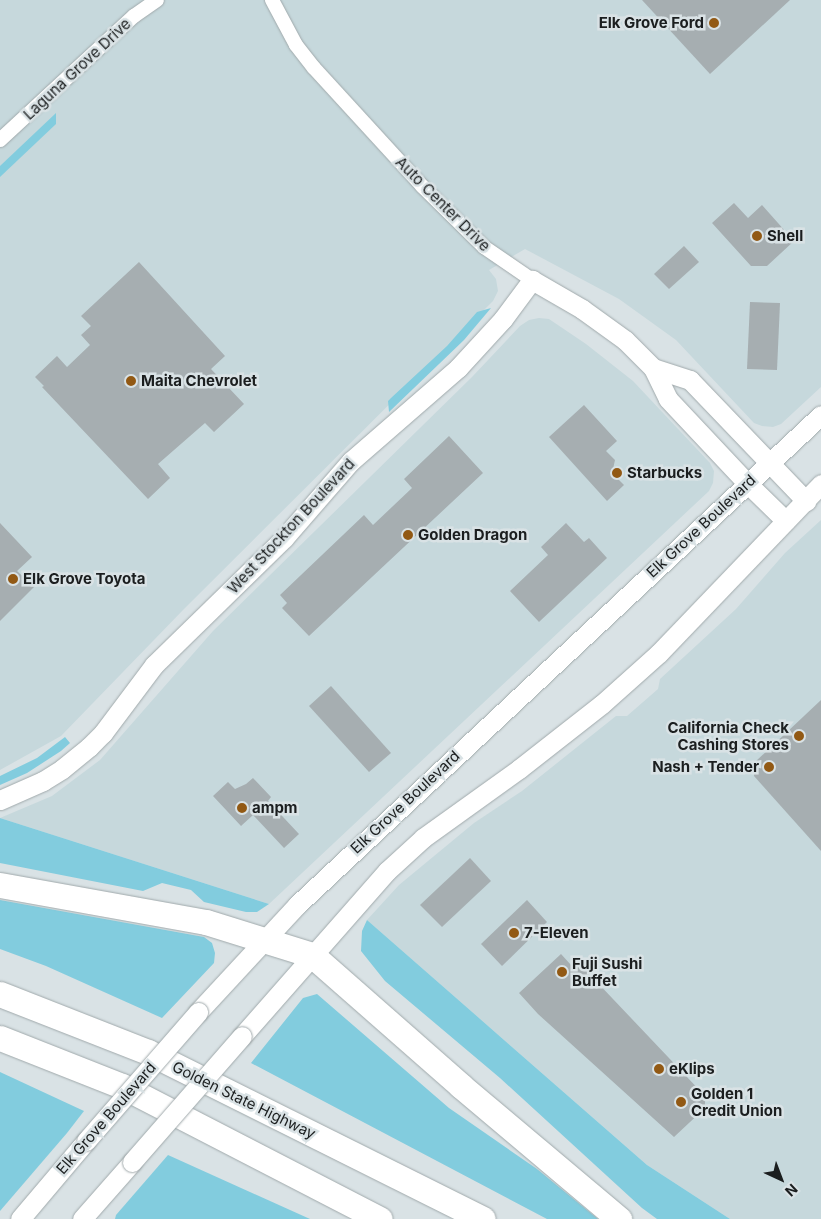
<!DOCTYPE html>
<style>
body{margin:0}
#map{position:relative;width:821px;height:1219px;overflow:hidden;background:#d9e2e5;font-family:Inter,sans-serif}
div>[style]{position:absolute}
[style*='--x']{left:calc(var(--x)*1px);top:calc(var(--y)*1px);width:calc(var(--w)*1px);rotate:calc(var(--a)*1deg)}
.built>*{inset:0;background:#c6d8dc}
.green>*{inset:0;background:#82ccde}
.building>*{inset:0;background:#a6aeb1}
.roads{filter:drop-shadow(0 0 1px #a0a9ab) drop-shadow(0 0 1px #a0a9ab)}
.street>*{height:14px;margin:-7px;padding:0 7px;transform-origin:7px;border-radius:7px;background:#fff}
.secondary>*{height:19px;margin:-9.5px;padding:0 9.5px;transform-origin:9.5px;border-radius:9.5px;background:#fff}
.highway>*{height:25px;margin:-12.5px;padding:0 12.5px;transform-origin:12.5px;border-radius:12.5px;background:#fff}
.bridges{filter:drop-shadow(0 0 1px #a0a9ab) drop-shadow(0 0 1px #a0a9ab)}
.secondary-bridge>*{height:19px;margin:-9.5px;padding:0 9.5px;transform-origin:9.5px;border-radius:9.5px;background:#fff}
.dots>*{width:14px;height:14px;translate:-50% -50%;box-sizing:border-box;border:2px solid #d9e2e5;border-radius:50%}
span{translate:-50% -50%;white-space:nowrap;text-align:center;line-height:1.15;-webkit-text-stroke:5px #d9e2e5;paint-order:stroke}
.poi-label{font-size:15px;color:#1b1e1f;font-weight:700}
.right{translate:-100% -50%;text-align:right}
.left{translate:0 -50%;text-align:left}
.street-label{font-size:15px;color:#1b1e1f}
.north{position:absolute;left:756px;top:1154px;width:50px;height:50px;-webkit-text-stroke:4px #d9e2e5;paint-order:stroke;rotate:137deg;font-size:14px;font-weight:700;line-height:20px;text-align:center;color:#1b1e1f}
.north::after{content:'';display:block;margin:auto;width:18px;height:22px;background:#1b1e1f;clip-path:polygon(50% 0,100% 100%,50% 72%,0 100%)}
</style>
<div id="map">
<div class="built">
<div style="clip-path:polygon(0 0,821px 0,821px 387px,781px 424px,773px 427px,762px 426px,754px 423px,676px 340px,619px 299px,525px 249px,489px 270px,496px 279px,498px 291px,493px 301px,183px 610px,61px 736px,0 770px)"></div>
<div style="clip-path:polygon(539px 318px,549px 319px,586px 344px,633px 381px,710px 463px,714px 471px,713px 483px,709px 491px,269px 904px,0 818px,52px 796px,100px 760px,213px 631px,472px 377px,520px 326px,529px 320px)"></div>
<div style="clip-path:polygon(821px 520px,821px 1219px,730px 1219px,647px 1165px,367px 920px,399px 885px,474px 823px,522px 791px,616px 716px,627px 716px,658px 689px,660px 679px,736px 609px,785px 553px)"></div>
</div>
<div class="green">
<div style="clip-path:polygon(56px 113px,56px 124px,0 177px,0 166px)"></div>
<div style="clip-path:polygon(491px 308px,464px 340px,389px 412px,388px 401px,391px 398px,447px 346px,477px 312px)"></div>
<div style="clip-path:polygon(65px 737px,70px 743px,61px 751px,27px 773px,0 785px,0 776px,37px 758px)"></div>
<div style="clip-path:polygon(0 818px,269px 904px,257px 912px,246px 912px,204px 902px,191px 890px,162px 883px,143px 891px,0 863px)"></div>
<div style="clip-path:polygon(0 900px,204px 937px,212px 943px,215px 953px,214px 963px,162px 1018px,46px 966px,0 949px)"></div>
<div style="clip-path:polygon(367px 920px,647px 1165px,730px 1219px,657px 1219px,642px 1208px,500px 1078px,385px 981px,361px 951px,362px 931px)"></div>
<div style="clip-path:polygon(317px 994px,449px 1108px,537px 1169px,598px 1219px,547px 1219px,251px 1063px,303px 998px)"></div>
<div style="clip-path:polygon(0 1072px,84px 1111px,67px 1133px,0 1211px)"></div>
<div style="clip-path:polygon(168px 1155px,310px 1219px,115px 1219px,116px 1215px)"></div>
</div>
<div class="building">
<div style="clip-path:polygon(642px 0,790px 0,710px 74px)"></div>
<div style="clip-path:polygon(734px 203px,748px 218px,762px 205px,794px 241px,767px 266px,751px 266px,712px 223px)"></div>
<div style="clip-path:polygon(684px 246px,699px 262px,669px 289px,654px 274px)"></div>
<div style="clip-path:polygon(139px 262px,225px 356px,211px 369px,244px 404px,214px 432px,205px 423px,158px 464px,170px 478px,148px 499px,42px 387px,44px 386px,35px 377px,57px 356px,67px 367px,90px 345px,81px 335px,91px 326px,81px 316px)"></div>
<div style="clip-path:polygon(750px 302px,780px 303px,777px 370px,747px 369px)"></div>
<div style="clip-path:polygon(584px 405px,617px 441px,606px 451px,615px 460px,613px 469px,616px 477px,624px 485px,607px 501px,549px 437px)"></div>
<div style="clip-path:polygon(449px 436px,483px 473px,309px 636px,282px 608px,287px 603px,280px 595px,364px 515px,373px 525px,412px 488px,404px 479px)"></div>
<div style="clip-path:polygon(0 523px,32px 557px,17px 571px,34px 587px,0 621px)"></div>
<div style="clip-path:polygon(566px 523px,584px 542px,589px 538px,607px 558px,539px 622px,510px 591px,548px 555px,541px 547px)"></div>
<div style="clip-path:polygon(331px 686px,391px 753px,369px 772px,309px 706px)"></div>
<div style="clip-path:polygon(821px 700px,821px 851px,754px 776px,755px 762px)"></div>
<div style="clip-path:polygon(253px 778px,271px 797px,268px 801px,299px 834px,284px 848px,253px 815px,241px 826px,213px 796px,228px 782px,235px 789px,246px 784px)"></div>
<div style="clip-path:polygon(470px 858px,491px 881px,442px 927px,420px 905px)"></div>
<div style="clip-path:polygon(527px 900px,547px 922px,502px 966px,481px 944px)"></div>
<div style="clip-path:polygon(561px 954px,571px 965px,576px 960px,705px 1096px,705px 1108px,674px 1137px,538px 1014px,519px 993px)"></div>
</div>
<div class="roads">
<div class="street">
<div style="--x:272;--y:0;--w:51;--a:61.9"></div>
<div style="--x:296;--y:45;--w:29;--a:52"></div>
<div style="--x:314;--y:68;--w:160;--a:47.5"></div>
<div style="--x:422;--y:186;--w:87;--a:44.5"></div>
<div style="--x:484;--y:247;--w:58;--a:34.5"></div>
<div style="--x:0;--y:140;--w:183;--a:-42.8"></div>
<div style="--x:134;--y:16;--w:28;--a:-35"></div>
</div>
<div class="secondary">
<div style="--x:653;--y:368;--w:39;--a:18"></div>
<div style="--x:690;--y:380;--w:168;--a:46.2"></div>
<div style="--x:0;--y:800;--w:47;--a:-23.8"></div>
<div style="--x:43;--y:781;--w:22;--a:-32"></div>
<div style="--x:62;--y:769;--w:35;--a:-39"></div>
<div style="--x:89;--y:747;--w:20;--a:-45"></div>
<div style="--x:103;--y:733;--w:85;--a:-53.1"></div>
<div style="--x:154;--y:665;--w:182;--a:-44.3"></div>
<div style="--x:284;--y:538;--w:102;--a:-49"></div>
<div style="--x:351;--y:461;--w:142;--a:-41"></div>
<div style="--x:458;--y:368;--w:67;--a:-47.4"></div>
<div style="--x:503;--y:319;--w:49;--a:-53.4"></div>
<div style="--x:532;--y:280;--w:58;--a:30.1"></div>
<div style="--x:582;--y:309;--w:53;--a:35.8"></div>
<div style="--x:625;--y:340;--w:40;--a:45"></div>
<div style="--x:653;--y:368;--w:34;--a:64"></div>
<div style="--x:668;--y:399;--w:115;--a:46.8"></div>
<div style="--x:747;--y:483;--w:54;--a:44.3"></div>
<div style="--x:198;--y:1012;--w:146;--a:-47.2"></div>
<div style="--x:297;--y:905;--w:717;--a:-43.08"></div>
<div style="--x:242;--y:1036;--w:220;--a:-48.7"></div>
<div style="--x:387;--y:871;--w:49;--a:-42.5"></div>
<div style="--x:423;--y:838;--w:118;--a:-35.7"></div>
<div style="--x:519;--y:769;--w:105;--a:-38.1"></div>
<div style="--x:602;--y:704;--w:76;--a:-41.8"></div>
<div style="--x:659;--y:653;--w:234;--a:-46.2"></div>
<div style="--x:20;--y:1219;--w:102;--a:-49.8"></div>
<div style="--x:82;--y:1219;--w:76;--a:-48.7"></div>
</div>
<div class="highway">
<div style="--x:0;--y:885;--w:209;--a:10.2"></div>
<div style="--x:206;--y:922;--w:111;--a:17.3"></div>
<div style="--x:312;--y:955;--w:198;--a:41.3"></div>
<div style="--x:461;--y:1086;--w:207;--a:40.1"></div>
<div style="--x:0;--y:994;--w:159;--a:21.4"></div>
<div style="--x:148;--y:1052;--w:374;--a:26.5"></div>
<div style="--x:0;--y:1038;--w:131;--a:21.5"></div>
<div style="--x:122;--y:1086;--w:290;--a:27.3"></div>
</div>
</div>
<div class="bridges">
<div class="secondary-bridge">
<div style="--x:86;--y:1141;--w:171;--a:-49"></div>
<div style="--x:132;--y:1162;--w:167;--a:-48.9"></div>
</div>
</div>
<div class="dots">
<div style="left:714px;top:23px;background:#925914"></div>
<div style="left:757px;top:236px;background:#925914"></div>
<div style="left:131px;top:381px;background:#925914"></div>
<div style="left:617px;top:473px;background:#925914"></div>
<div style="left:408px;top:535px;background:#925914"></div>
<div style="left:13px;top:579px;background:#925914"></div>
<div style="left:799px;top:736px;background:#925914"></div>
<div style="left:769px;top:767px;background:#925914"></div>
<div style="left:242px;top:808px;background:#925914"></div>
<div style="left:514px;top:933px;background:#925914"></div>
<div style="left:562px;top:972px;background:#925914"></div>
<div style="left:659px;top:1069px;background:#925914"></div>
<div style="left:681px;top:1102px;background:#925914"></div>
</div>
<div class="poi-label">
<span class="right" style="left:704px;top:23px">Elk Grove Ford</span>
<span class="left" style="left:767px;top:236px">Shell</span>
<span class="left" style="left:141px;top:381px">Maita Chevrolet</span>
<span class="left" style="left:627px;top:473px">Starbucks</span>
<span class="left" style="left:418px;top:535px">Golden Dragon</span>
<span class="left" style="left:23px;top:579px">Elk Grove Toyota</span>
<span class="right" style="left:789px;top:736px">California Check<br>Cashing Stores</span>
<span class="right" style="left:759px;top:767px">Nash + Tender</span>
<span class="left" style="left:252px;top:808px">ampm</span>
<span class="left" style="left:524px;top:933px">7-Eleven</span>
<span class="left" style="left:572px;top:972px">Fuji Sushi<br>Buffet</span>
<span class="left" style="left:669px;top:1069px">eKlips</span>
<span class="left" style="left:691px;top:1102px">Golden 1<br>Credit Union</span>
</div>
<div class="street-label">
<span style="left:77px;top:69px;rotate:-43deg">Laguna Grove Drive</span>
<span style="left:443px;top:204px;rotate:45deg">Auto Center Drive</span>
<span style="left:291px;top:526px;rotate:-47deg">West Stockton Boulevard</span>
<span style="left:701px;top:526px;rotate:-43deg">Elk Grove Boulevard</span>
<span style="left:405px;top:802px;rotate:-43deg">Elk Grove Boulevard</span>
<span style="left:244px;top:1100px;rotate:26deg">Golden State Highway</span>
<span style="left:106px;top:1118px;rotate:-49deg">Elk Grove Boulevard</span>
</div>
<div class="north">N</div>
</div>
